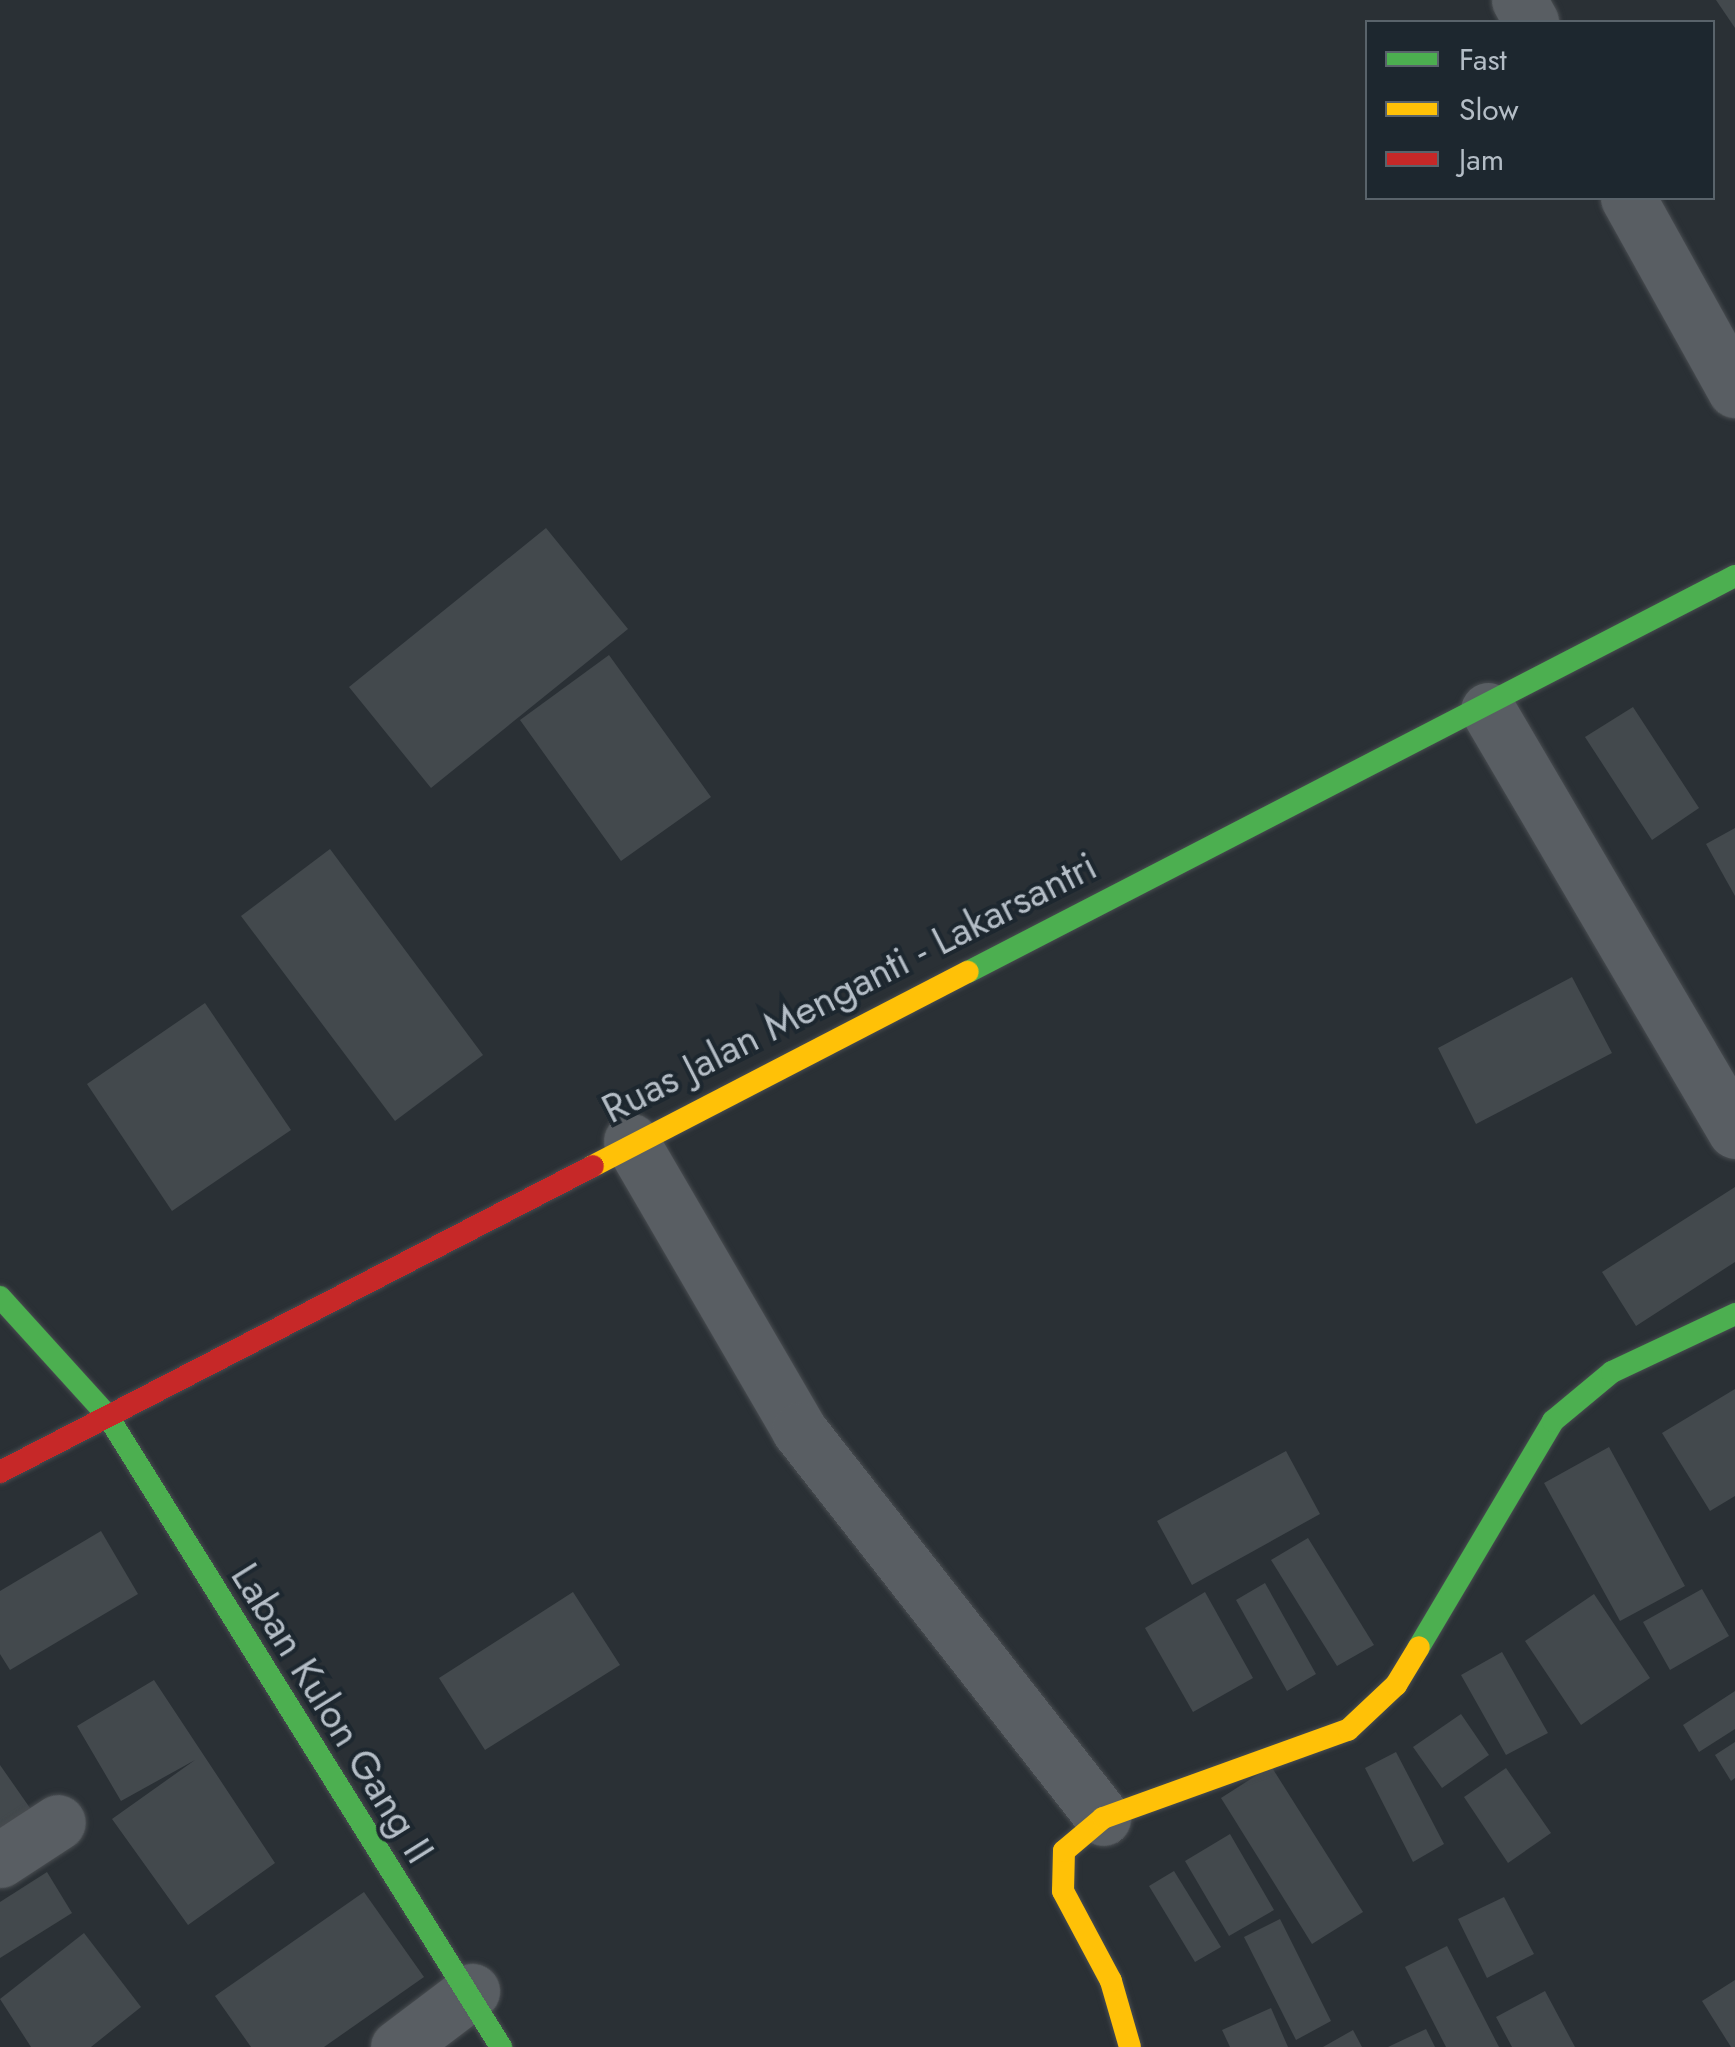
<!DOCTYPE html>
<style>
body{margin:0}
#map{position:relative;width:1735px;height:2047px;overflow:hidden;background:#2a3035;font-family:Jost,sans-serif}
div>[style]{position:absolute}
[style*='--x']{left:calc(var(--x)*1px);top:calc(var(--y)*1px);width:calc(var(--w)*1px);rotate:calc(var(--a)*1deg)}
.building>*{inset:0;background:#43494d}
.roads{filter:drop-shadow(0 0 2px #484c50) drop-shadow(0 0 2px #484c50)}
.street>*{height:55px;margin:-27.5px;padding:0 27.5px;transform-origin:27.5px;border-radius:27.5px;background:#595e63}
.fast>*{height:22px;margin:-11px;padding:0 11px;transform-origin:11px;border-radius:11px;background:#4caf50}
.slow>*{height:22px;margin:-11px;padding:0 11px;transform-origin:11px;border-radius:11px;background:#ffc107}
.jam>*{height:22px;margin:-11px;padding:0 11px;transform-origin:11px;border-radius:11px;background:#c62828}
span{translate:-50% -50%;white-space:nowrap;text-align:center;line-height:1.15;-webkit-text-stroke:8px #1d272f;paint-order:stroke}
.street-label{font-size:40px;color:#b4bdc6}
.legend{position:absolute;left:1365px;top:20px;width:350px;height:180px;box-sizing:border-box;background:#1d272f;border:2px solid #59636b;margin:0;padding:12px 18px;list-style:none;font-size:30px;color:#b4bdc6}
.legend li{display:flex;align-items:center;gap:20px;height:50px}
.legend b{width:50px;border:2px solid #59636b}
</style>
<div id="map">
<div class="building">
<div style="clip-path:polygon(1716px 0,1735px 0,1735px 28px)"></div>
<div style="clip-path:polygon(546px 528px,628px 629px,431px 788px,349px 687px)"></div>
<div style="clip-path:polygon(609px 655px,711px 797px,621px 861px,520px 720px)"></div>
<div style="clip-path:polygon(1633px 707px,1699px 808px,1652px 840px,1585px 737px)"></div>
<div style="clip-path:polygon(1735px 828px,1735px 896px,1706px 844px)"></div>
<div style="clip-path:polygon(330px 849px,483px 1055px,395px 1121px,241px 916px)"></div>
<div style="clip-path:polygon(1572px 977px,1612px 1053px,1476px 1124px,1438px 1048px)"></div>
<div style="clip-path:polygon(205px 1003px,291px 1130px,172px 1211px,87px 1084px)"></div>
<div style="clip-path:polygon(1735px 1187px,1735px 1262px,1636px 1326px,1602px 1272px)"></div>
<div style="clip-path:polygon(1735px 1389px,1735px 1496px,1710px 1511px,1662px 1433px)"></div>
<div style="clip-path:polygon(1609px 1447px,1685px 1586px,1620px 1621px,1544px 1483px)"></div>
<div style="clip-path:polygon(1286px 1451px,1320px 1514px,1192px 1585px,1157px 1521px)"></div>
<div style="clip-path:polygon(101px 1531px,138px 1594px,10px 1670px,0 1654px,0 1591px)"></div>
<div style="clip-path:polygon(1308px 1538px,1374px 1645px,1337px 1666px,1271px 1560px)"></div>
<div style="clip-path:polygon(1265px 1583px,1316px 1674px,1287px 1691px,1236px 1600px)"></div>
<div style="clip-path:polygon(1702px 1589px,1729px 1636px,1670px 1670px,1643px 1622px)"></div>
<div style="clip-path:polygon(573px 1592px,620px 1665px,485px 1750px,439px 1678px)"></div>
<div style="clip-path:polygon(1205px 1592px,1253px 1678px,1193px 1712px,1145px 1628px)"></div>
<div style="clip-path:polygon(1594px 1594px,1650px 1678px,1581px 1725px,1525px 1641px)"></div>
<div style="clip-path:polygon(1502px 1652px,1548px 1733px,1506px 1755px,1461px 1675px)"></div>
<div style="clip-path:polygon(154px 1680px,275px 1863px,188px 1925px,112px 1819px,195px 1760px,121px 1801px,77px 1726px)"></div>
<div style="clip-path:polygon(1735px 1691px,1735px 1729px,1699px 1752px,1683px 1725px)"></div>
<div style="clip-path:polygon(1461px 1714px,1489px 1755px,1442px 1788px,1413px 1747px)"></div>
<div style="clip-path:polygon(1735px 1742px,1735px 1778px,1731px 1781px,1715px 1755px)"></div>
<div style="clip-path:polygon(1396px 1752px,1444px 1844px,1413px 1862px,1365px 1768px)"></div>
<div style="clip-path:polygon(0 1765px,37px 1818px,0 1844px)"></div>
<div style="clip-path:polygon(1271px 1766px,1363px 1912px,1312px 1944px,1221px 1798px)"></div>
<div style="clip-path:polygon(1506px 1768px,1551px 1833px,1508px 1863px,1464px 1797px)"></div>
<div style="clip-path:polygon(1230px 1834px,1274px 1910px,1229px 1936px,1185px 1861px)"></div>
<div style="clip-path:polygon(1174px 1871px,1221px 1947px,1195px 1962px,1149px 1886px)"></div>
<div style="clip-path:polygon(47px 1872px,72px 1913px,0 1958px,0 1902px)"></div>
<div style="clip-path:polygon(364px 1892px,424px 1977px,324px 2047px,251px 2047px,215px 1996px)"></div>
<div style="clip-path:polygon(1504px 1897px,1534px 1954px,1487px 1978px,1458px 1919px)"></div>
<div style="clip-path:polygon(1280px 1919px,1331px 2021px,1296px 2040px,1244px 1937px)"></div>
<div style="clip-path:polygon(84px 1933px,141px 2007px,91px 2047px,31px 2047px,0 1999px)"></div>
<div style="clip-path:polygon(1447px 1946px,1499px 2047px,1446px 2047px,1405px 1967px)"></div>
<div style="clip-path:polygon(1735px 1980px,1735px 2047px,1731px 2047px,1702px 2001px)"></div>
<div style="clip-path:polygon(1545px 1991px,1575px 2047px,1512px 2047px,1496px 2017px)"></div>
<div style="clip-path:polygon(1271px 2008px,1288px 2047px,1230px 2047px,1222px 2030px)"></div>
<div style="clip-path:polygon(1426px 2029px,1435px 2047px,1388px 2047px)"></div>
<div style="clip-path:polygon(1353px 2030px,1362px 2047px,1323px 2047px)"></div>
</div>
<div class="roads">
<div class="street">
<div style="--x:1519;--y:0;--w:25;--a:61"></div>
<div style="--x:1628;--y:198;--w:220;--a:60.9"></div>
<div style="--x:1488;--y:710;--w:488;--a:59.6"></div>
<div style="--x:631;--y:1141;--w:334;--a:59.8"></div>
<div style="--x:799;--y:1430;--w:493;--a:51.9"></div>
<div style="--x:0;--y:1860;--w:69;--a:-33.2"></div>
<div style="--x:398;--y:2047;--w:93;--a:-37.1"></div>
</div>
<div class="fast">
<div style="--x:968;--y:972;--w:863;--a:-27.31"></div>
<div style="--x:0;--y:1297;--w:159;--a:47.8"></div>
<div style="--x:107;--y:1415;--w:745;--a:58.06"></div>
<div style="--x:1419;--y:1647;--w:263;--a:-59.3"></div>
<div style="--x:1553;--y:1421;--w:77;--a:-39.7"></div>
<div style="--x:1612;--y:1372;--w:136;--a:-25.2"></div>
</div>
<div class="slow">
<div style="--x:593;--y:1166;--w:422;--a:-27.4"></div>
<div style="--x:1130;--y:2047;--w:69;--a:-106.1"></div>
<div style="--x:1111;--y:1981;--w:102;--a:-118.1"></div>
<div style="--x:1063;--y:1891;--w:40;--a:-88.6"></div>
<div style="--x:1064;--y:1851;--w:51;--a:-40.2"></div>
<div style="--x:1103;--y:1818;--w:260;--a:-19.8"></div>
<div style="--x:1348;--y:1730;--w:66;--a:-43.2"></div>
<div style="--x:1396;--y:1685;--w:44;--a:-58.8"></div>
</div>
<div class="jam">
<div style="--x:0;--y:1472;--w:667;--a:-27.29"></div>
</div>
</div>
<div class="street-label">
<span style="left:849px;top:987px;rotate:-27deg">Ruas Jalan Menganti - Lakarsantri</span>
<span style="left:333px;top:1713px;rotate:58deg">Laban Kulon Gang II</span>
</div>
<ul class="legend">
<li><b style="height:12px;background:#4caf50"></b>Fast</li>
<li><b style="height:12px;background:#ffc107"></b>Slow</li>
<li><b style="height:12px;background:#c62828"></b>Jam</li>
</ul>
</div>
